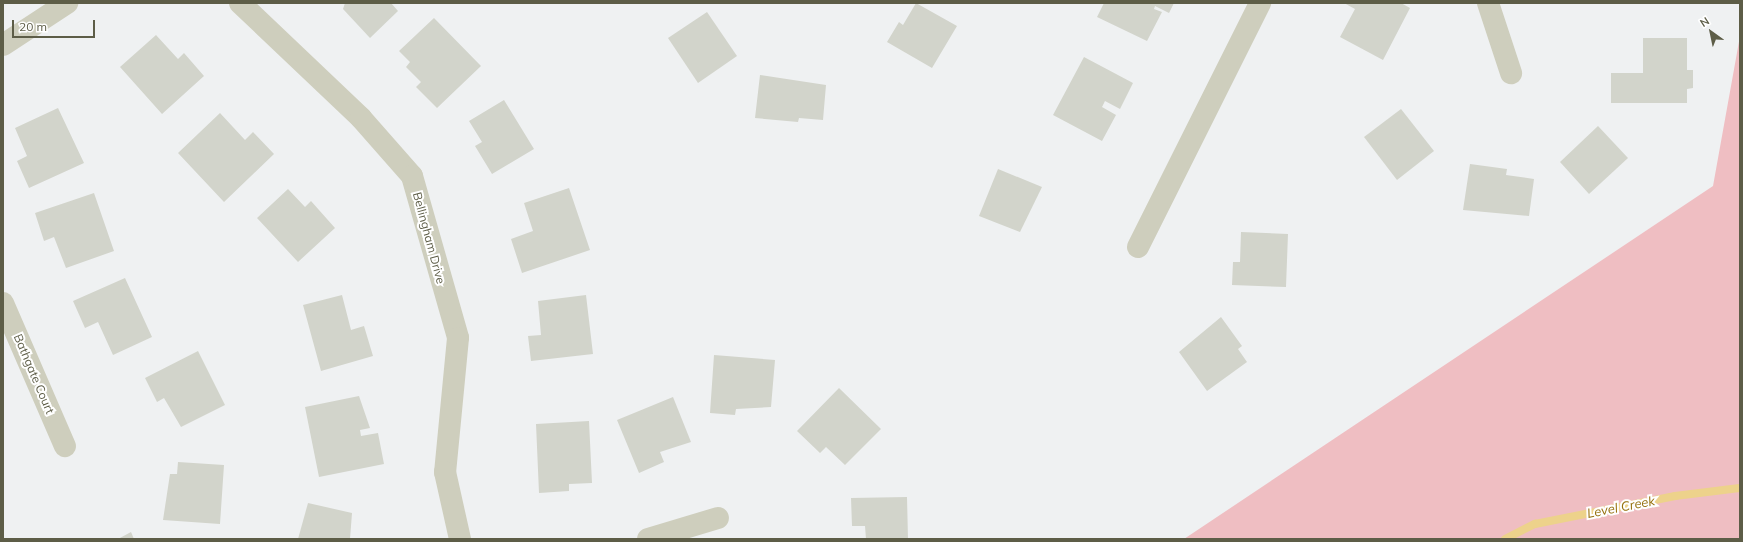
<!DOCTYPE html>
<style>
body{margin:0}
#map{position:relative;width:1743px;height:542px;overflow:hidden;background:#eff1f2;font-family:Mulish,sans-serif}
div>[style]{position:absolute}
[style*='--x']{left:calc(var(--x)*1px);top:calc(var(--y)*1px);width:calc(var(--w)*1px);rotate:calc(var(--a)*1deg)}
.green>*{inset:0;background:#efbec2}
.stream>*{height:8px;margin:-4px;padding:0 4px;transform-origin:4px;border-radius:4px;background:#edd28b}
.building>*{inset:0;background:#d2d4cb}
.street>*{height:22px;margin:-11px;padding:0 11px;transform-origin:11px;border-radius:11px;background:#cecebd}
span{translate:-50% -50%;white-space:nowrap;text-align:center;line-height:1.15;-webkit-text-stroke:4px #fff;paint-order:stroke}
.street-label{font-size:12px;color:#5d5d47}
.water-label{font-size:13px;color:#95700d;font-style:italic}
.frame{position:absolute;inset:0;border:4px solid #5d5d47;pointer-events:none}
.north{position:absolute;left:1691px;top:12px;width:40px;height:40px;-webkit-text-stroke:3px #fff;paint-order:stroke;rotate:327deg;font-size:11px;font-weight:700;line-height:16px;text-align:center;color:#5d5d47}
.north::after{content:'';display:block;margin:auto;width:14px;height:18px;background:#5d5d47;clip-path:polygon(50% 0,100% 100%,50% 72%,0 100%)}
.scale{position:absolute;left:12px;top:20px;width:83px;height:18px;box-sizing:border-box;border:2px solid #5d5d47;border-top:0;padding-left:5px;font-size:12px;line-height:14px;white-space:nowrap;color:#5d5d47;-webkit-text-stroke:3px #fff;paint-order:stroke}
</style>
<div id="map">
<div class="green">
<div style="clip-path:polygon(1740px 36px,1740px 539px,1184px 539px,1713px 186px)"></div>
</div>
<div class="stream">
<div style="--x:1505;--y:539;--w:34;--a:-27"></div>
<div style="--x:1535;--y:524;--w:143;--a:-11.3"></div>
<div style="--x:1675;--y:496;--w:65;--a:-7"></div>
</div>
<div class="building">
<div style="clip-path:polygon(345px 3px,391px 3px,398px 11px,370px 38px,343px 9px)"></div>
<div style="clip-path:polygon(916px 3px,957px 26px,932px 68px,887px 42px,899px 22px,903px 25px)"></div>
<div style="clip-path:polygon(1104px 3px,1174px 3px,1169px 13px,1155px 6px,1154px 9px,1162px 12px,1147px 41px,1097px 17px)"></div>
<div style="clip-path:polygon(1344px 3px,1401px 3px,1410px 8px,1383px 60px,1340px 37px,1355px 9px)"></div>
<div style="clip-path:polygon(707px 12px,737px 56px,698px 83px,668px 38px)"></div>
<div style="clip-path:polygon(434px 18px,481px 66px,437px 108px,416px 87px,421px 82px,406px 67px,410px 62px,399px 51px)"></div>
<div style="clip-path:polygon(156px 35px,178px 59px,184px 53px,204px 76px,162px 114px,120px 67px)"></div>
<div style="clip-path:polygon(1643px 38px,1687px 38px,1687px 70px,1693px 70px,1693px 88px,1687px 89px,1687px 103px,1611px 103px,1611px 73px,1643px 73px)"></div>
<div style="clip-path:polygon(1084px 57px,1133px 83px,1120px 109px,1105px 101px,1102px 107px,1116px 115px,1102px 141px,1053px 115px)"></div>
<div style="clip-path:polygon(760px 75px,826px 85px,823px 120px,799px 118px,798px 122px,755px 118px)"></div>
<div style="clip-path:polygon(504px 100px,534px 149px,492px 174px,475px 146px,482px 142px,469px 121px)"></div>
<div style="clip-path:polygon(58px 108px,84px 163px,29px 188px,17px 161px,27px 156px,15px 128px)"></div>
<div style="clip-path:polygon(1401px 109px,1434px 151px,1397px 180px,1364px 137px)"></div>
<div style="clip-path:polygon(220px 113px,245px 140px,253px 132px,274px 154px,224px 202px,178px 153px)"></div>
<div style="clip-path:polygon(1598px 126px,1628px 158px,1589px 194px,1560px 162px)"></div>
<div style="clip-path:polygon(1470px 164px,1507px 169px,1506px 175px,1534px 179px,1529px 216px,1463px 210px)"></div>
<div style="clip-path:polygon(998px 169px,1042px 187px,1020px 232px,979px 216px)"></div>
<div style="clip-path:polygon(569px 188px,590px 250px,522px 273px,511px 239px,533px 231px,524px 203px)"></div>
<div style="clip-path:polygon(288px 189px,305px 207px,311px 201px,335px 228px,298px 262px,257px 218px)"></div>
<div style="clip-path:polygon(94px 193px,114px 251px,66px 268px,54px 237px,44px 241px,35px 213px)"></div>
<div style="clip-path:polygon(1241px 232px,1288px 234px,1286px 287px,1232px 285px,1233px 262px,1240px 262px)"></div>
<div style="clip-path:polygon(125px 278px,152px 337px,113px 355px,98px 322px,85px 328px,73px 301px)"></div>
<div style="clip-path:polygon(342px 295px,351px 330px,364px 326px,373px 356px,321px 371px,303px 305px)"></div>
<div style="clip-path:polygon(586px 295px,593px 354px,531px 361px,528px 336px,541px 335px,538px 301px)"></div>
<div style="clip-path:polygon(1221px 317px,1242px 346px,1238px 349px,1247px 362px,1207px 391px,1179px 352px)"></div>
<div style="clip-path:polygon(198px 351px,225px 405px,181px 427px,164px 398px,157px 402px,145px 378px)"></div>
<div style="clip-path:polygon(714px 355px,775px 360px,771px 407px,736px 409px,735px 415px,710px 413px)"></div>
<div style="clip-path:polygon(839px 388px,881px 429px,845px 465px,826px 447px,820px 453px,797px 431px)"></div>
<div style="clip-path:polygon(359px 396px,370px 428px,360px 430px,361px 436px,378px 433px,384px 464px,319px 477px,305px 407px)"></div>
<div style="clip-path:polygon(673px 397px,691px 442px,660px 452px,664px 462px,639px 473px,617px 420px)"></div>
<div style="clip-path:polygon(589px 421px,592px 483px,569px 484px,569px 491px,539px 493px,536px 424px)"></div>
<div style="clip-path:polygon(178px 462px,224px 465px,220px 524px,163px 520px,170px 474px,177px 474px)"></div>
<div style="clip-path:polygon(907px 497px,908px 539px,866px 539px,865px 526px,852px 526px,851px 498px)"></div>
<div style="clip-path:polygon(308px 503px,352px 513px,350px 539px,298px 539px)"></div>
<div style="clip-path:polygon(131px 532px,134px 539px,118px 539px)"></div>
</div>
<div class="street">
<div style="--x:240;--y:3;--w:167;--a:43.5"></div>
<div style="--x:361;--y:118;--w:77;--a:48.7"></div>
<div style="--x:412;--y:176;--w:168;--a:74.1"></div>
<div style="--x:458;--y:338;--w:135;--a:95.5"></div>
<div style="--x:445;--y:472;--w:69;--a:77.4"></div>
<div style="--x:1488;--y:3;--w:74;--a:71.8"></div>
<div style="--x:3;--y:45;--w:77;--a:-33.3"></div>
<div style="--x:1138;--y:247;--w:273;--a:-63.4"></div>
<div style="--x:3;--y:303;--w:156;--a:66.6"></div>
<div style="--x:648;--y:539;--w:73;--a:-16.7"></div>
</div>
<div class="street-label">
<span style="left:429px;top:238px;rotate:75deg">Bellingham Drive</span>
<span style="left:34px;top:374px;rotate:67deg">Bathgate Court</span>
</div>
<div class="water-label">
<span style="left:1621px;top:507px;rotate:-11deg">Level Creek</span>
</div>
<div class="frame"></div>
<div class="north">N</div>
<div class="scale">20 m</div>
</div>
